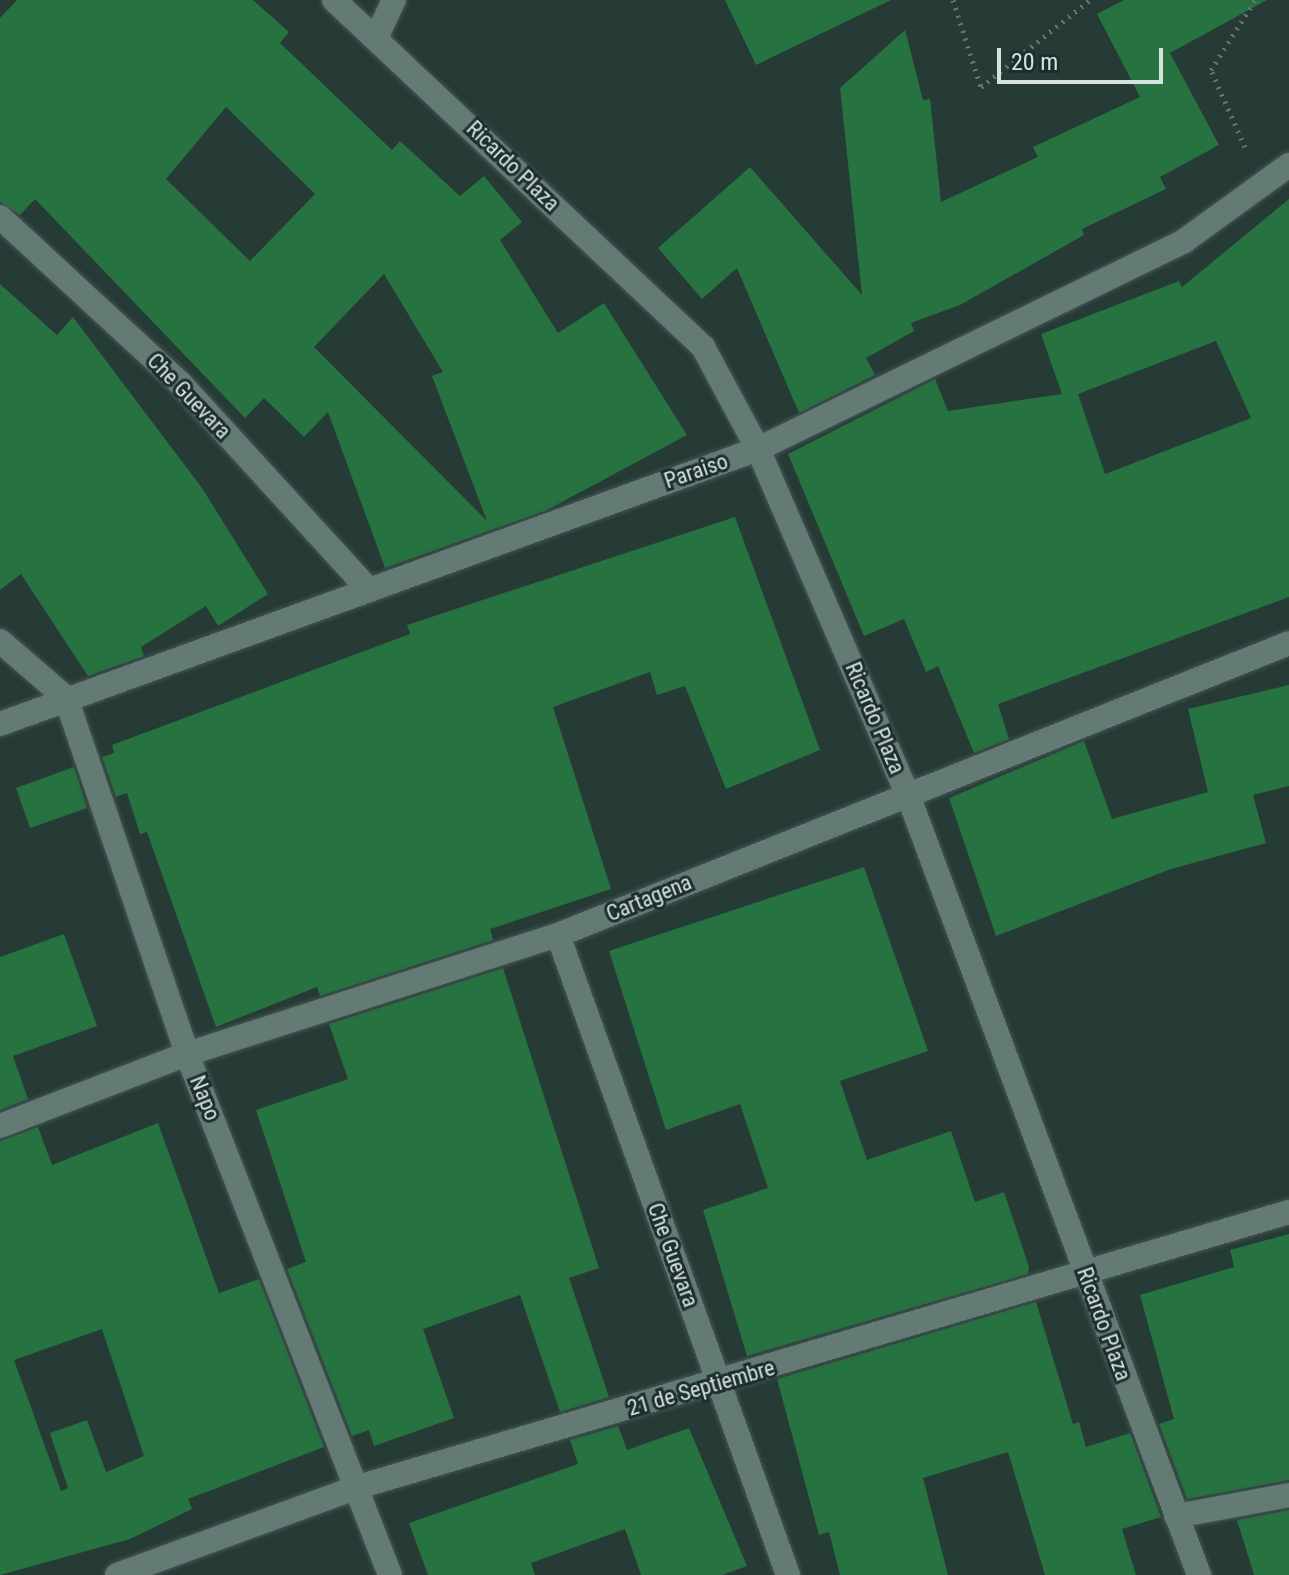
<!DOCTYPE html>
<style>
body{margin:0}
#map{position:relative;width:1289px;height:1575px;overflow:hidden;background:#263a36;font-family:"Roboto Condensed",sans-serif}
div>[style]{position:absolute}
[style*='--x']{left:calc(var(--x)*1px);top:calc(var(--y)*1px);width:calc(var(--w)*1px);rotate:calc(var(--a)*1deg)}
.building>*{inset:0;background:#277241}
.path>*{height:5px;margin-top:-2.5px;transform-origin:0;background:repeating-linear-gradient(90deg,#647572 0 2px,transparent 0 8px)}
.roads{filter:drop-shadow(0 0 2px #455754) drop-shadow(0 0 2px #455754)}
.minor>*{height:24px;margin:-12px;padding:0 12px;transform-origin:12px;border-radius:12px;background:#647a75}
span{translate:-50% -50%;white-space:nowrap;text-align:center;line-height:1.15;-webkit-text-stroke:6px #1c2f2c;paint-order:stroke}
.street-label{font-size:22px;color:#d6e2e0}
.scale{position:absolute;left:997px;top:48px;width:166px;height:36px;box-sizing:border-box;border:4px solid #d6e2e0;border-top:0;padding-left:10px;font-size:24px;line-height:28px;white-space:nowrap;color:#d6e2e0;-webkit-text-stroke:6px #1c2f2c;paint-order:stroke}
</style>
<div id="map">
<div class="building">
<div style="clip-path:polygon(evenodd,17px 0,253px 0,289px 32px,280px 43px,392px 150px,400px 141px,460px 196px,484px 176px,522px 222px,500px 240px,558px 333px,604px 303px,687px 435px,547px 510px,385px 568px,328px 412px,304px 437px,264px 398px,245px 418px,35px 199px,20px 215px,0 202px,0 18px,17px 0,226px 107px,315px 194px,250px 261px,166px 179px,226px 107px,17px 0,384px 274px,443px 372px,432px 376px,487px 521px,314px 347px,384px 274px)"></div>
<div style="clip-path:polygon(725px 0,891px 0,756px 65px)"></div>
<div style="clip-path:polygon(1124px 0,1267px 0,1170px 53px,1219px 145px,1160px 177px,1166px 189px,1082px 229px,1084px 235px,960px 305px,911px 323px,914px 331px,866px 358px,875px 375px,799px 413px,737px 268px,702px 299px,658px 248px,750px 167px,862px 295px,840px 88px,905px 30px,923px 100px,930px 99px,941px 202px,1038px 157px,1033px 147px,1140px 97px,1097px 14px)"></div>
<div style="clip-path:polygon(evenodd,1289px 199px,1289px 597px,998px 704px,1009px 739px,974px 753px,938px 666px,926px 672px,904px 619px,864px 636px,788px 454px,935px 379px,948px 411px,1062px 394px,1041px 334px,1179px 281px,1182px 287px,1289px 199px,1216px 341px,1251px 418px,1105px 474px,1078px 394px,1216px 341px)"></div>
<div style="clip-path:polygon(0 284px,57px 335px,73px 317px,202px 488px,268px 594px,218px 626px,206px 606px,141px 647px,144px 656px,88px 676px,21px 574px,0 590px)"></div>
<div style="clip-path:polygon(735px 517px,820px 750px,726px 789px,685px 686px,657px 695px,650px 672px,553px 707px,611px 889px,490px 929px,493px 940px,320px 996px,317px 987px,216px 1027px,147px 832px,140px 834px,127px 793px,116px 797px,102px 757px,114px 753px,112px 745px,410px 634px,407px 625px)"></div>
<div style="clip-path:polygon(1289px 685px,1289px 786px,1253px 795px,1266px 843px,1171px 869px,996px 936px,949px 798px,1084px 741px,1112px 819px,1208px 792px,1188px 709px)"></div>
<div style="clip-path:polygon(74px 767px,87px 808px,30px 828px,16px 788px)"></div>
<div style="clip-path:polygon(864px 867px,928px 1051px,840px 1081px,867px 1160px,951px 1131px,975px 1202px,1004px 1192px,1029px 1267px,1028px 1274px,747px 1356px,703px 1210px,768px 1188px,740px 1104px,666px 1130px,609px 951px)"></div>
<div style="clip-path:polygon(64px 934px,97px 1026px,13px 1056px,28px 1099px,0 1110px,0 957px)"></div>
<div style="clip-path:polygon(503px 968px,599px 1268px,569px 1278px,609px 1397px,560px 1412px,520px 1295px,423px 1329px,454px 1418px,374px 1446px,369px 1430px,352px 1436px,287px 1269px,306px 1262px,256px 1110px,348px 1079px,329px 1024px)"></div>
<div style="clip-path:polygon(evenodd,158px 1123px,219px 1293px,259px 1279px,324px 1447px,188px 1499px,192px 1509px,130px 1539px,0 1575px,0 1141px,38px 1127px,52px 1165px,158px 1123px,102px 1329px,144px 1456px,106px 1472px,87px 1420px,50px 1433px,68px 1488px,61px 1491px,14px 1360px,102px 1329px)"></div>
<div style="clip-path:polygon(1289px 1234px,1289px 1480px,1187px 1499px,1159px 1424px,1174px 1419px,1140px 1295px,1234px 1267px,1230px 1250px)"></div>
<div style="clip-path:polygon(1036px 1302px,1073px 1424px,1079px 1422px,1086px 1447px,1130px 1433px,1161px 1517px,1122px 1529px,1136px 1575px,1045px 1575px,1008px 1452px,923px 1478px,948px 1575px,840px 1575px,829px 1532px,819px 1535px,777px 1379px)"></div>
<div style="clip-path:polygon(618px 1426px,627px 1450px,689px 1428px,747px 1566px,722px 1575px,641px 1575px,625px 1529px,531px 1563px,535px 1575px,428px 1575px,409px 1523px,578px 1464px,570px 1440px)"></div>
<div style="clip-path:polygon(1289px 1510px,1289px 1575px,1254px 1575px,1237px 1520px)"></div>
</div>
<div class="path">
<div style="--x:953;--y:0;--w:91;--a:72.2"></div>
<div style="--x:981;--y:87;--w:139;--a:-38.6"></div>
<div style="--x:1245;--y:147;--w:84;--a:-113.8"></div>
<div style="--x:1211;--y:70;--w:83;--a:-57.8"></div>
</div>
<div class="roads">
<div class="minor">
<div style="--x:334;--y:0;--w:507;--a:43.24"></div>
<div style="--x:703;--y:347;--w:116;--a:61.7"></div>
<div style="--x:758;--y:449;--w:377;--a:66.6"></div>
<div style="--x:908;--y:795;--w:833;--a:69.54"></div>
<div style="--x:377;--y:36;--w:40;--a:-65"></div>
<div style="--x:0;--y:217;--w:245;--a:42.7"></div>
<div style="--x:180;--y:383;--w:276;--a:47.6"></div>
<div style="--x:0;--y:641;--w:87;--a:40.8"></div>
<div style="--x:66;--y:698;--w:376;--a:71.2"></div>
<div style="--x:187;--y:1054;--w:559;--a:68.71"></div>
<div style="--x:0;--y:724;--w:806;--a:-19.94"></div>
<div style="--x:758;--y:449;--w:474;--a:-26"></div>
<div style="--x:1184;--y:241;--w:130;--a:-35.9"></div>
<div style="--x:558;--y:935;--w:680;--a:70.23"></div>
<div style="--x:0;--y:1126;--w:200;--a:-21.1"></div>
<div style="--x:187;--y:1054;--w:390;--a:-17.8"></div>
<div style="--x:558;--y:935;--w:787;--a:-21.77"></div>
<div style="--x:1176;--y:1516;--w:115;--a:-10.5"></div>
<div style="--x:117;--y:1575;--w:257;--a:-20.1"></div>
<div style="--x:358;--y:1487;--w:971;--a:-16.46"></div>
</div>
</div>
<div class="street-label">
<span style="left:513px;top:166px;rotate:44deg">Ricardo Plaza</span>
<span style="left:189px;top:396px;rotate:46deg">Che Guevara</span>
<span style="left:696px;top:471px;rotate:-19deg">Paraiso</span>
<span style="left:875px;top:718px;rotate:67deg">Ricardo Plaza</span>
<span style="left:649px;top:898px;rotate:-22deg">Cartagena</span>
<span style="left:205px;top:1098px;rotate:68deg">Napo</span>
<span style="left:673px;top:1255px;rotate:70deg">Che Guevara</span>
<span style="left:1104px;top:1324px;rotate:70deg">Ricardo Plaza</span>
<span style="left:701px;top:1388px;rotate:-16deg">21 de Septiembre</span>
</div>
<div class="scale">20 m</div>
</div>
